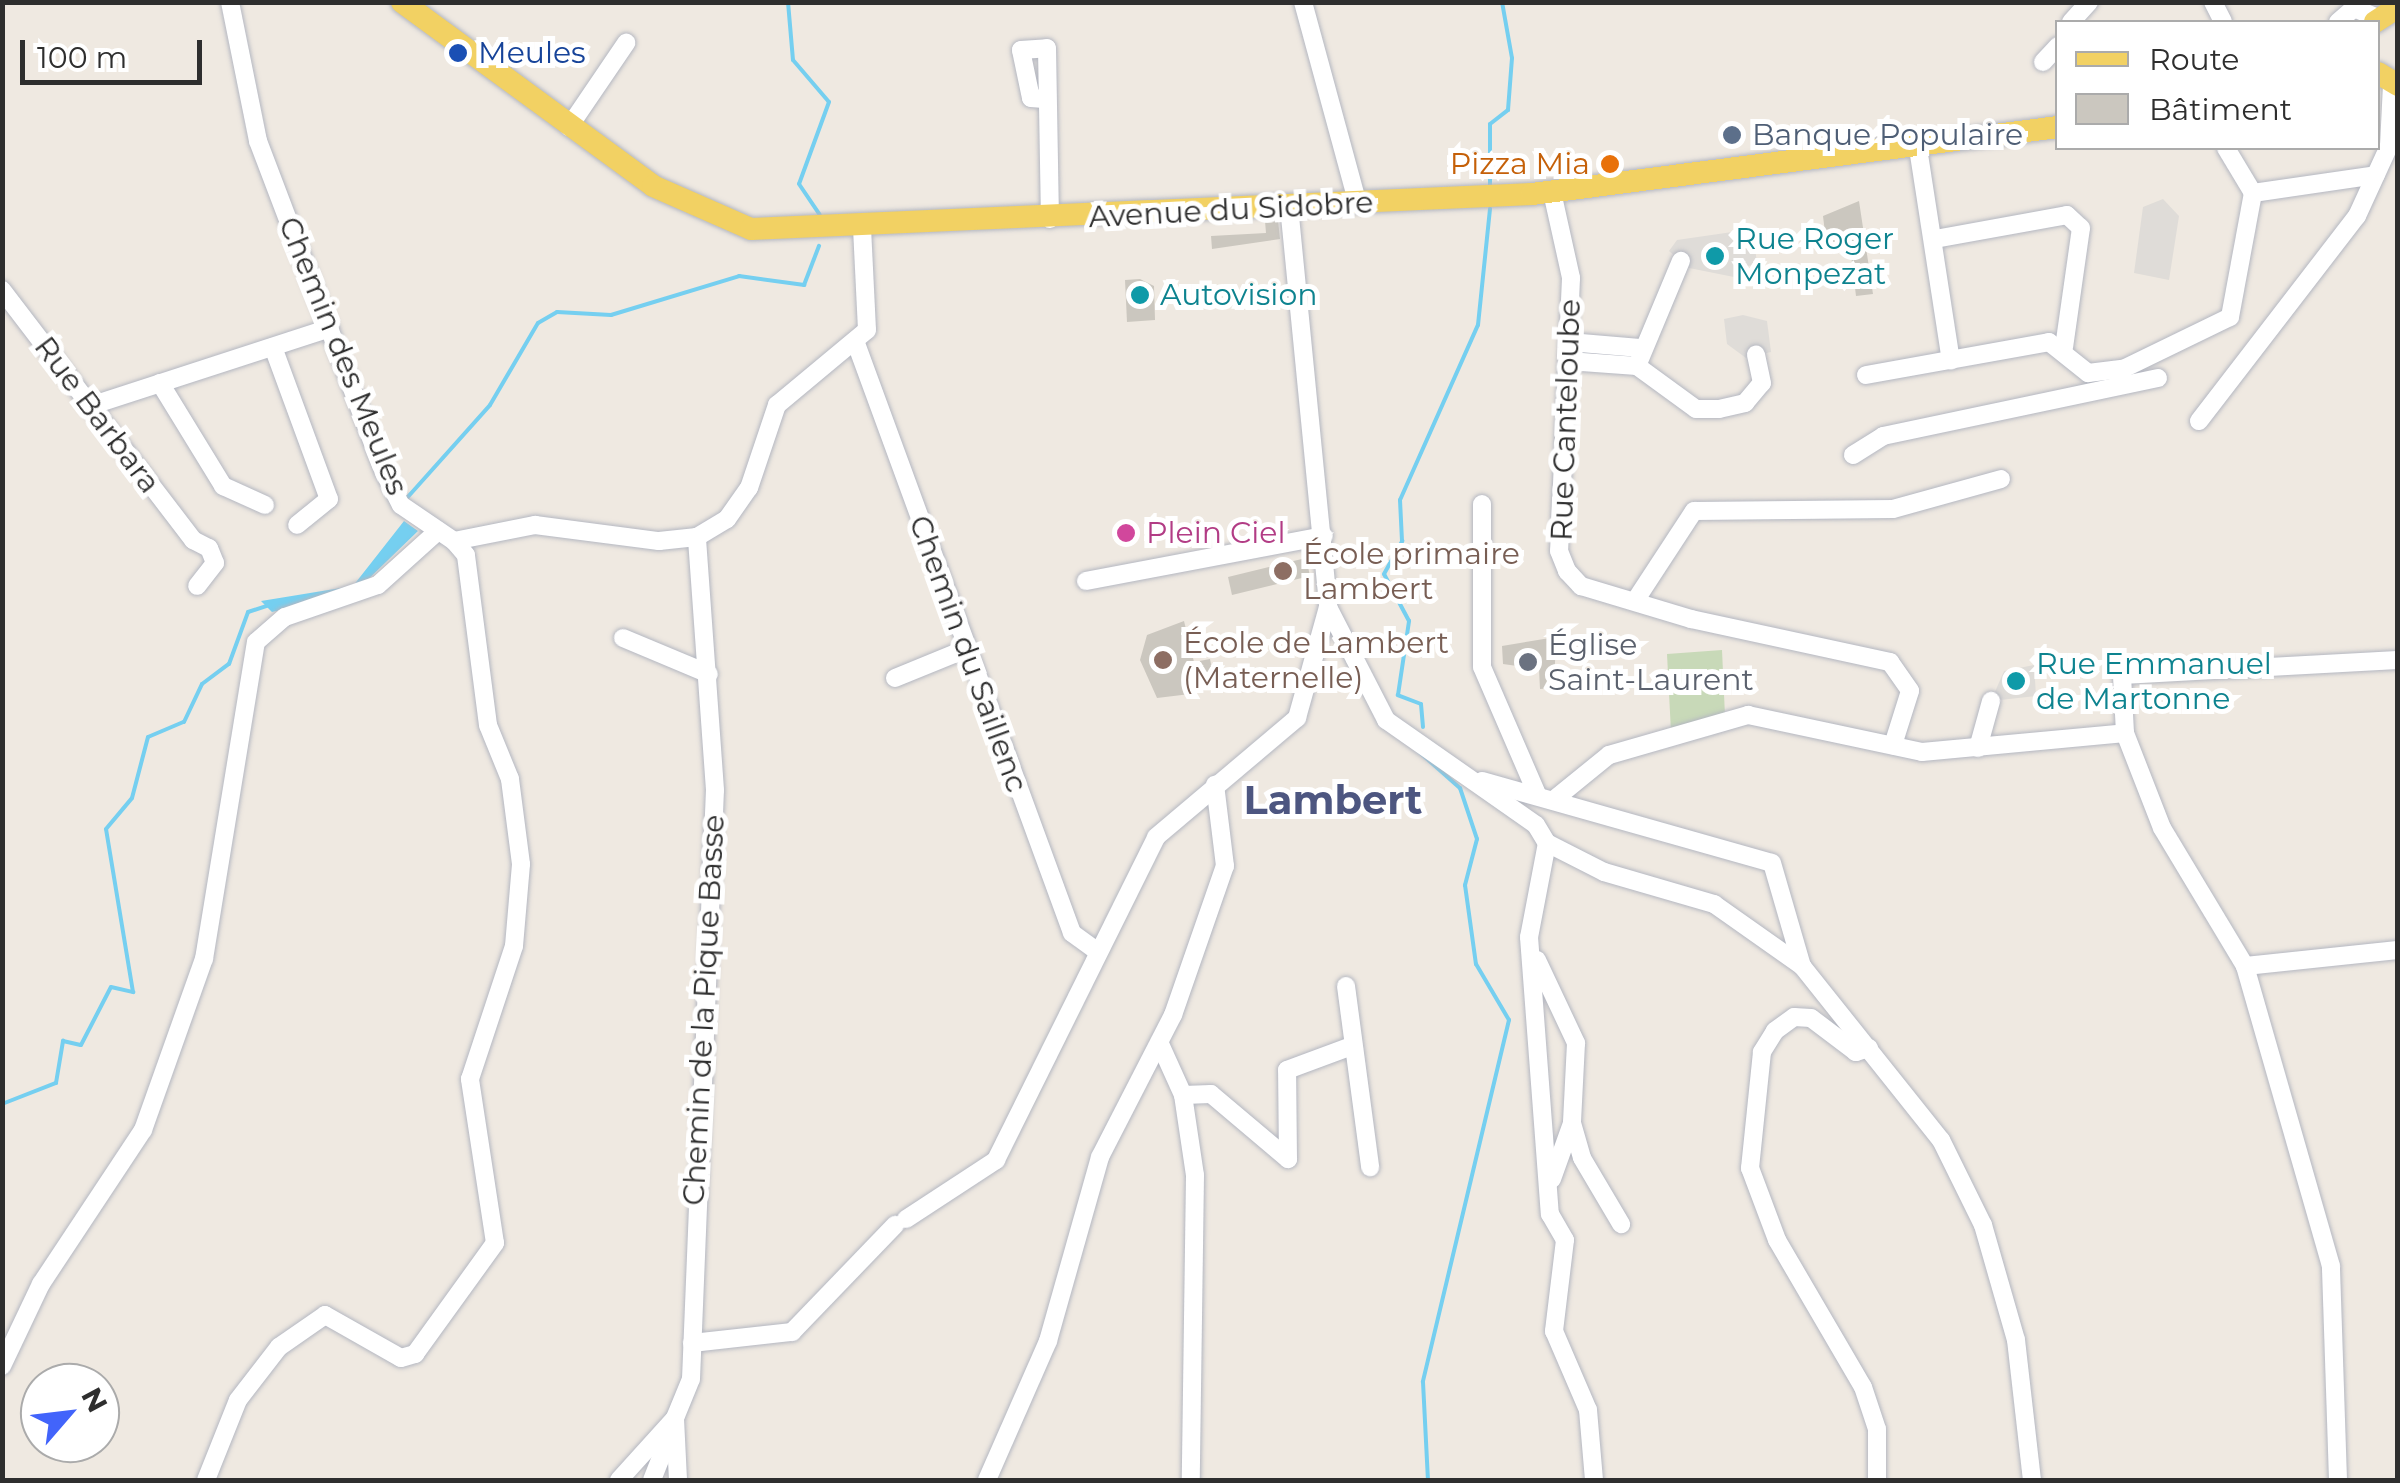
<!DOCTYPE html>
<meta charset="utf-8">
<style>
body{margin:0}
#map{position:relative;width:2400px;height:1483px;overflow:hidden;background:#efe9e1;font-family:Montserrat,sans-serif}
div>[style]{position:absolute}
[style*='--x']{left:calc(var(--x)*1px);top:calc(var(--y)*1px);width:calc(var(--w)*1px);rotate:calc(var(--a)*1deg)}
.cemetery>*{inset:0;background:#c8d9b8}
.plaza>*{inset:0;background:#dfdcd8}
.water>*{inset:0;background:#75cff0}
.stream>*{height:4px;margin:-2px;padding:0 2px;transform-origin:2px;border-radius:2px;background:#75cff0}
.building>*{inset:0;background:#cbc7bf}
.roads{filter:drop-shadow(0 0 2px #b4b7c1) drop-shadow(0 0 2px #b4b7c1)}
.minor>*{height:18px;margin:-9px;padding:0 9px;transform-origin:9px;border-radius:9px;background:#fff}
.major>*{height:22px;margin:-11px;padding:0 11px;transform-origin:11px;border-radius:11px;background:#f2d163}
.dots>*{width:28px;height:28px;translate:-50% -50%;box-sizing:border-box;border:5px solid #fff;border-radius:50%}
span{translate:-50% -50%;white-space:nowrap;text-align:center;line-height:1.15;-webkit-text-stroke:10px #fff;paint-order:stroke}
.transit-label{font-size:30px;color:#164399}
.left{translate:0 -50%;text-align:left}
.service-label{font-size:30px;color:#4e5e75}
.food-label{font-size:30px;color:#c56008}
.right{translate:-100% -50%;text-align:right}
.street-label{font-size:30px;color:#2e2e2e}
.culture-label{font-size:30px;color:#0d838f}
.hotel-label{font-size:30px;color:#b23c85}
.education-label{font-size:30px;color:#785e54}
.worship-label{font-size:30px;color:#5b616d}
.district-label{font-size:40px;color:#4d5680;font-weight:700}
.frame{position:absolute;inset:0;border:5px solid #2e2e2e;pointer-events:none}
.legend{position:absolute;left:2055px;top:20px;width:325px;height:130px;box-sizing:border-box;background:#fff;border:2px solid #ababab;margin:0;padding:12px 18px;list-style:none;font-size:30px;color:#2e2e2e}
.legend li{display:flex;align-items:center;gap:20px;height:50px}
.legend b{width:50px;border:2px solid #ababab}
.north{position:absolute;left:20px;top:1363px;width:100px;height:100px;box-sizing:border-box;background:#fff;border:2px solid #ababab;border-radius:50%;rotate:62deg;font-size:28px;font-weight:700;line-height:40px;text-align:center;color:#2e2e2e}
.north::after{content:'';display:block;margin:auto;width:35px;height:45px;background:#4264fb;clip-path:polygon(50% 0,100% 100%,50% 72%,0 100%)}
.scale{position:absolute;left:20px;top:40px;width:182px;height:45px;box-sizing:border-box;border:5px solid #2e2e2e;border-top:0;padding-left:12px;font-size:30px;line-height:35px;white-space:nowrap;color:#2e2e2e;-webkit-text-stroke:8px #fff;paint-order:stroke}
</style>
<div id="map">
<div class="cemetery">
<div style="clip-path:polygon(1722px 650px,1725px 716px,1671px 732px,1667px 654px)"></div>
</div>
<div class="plaza">
<div style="clip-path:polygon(2163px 199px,2179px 216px,2169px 280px,2134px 273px,2143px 207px)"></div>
<div style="clip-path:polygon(1753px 229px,1757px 264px,1743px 267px,1744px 279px,1689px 268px,1669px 251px,1677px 240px)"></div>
<div style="clip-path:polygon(1743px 315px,1767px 321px,1771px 352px,1746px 358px,1727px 344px,1724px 319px)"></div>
<div style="clip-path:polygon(2034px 665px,2036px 696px,1991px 701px,2004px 671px)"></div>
</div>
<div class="water">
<div style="clip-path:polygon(404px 521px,418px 531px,353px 594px,272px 612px,261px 601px,353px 586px)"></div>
</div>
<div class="stream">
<div style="--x:788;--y:2;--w:58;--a:85.1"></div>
<div style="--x:793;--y:60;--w:55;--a:49.4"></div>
<div style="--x:829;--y:102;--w:87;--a:110.1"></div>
<div style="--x:799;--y:184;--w:37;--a:56"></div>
<div style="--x:1490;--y:185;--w:61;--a:-90"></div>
<div style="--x:1490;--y:124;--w:23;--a:-38"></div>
<div style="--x:1508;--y:110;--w:52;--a:-85.6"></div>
<div style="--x:1512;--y:58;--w:57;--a:-100.1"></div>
<div style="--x:406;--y:499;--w:126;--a:-48.2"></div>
<div style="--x:490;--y:405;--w:95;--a:-59.7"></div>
<div style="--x:538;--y:323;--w:22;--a:-30"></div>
<div style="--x:557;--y:312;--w:54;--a:3.2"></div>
<div style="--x:611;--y:315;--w:134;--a:-16.9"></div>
<div style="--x:739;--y:276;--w:66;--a:7.9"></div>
<div style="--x:804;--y:285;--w:42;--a:-69"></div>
<div style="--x:1423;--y:727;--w:23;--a:-95"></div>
<div style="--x:1421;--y:704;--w:25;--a:-159"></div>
<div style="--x:1398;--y:695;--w:75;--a:-81.5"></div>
<div style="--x:1409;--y:621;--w:53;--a:-118"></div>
<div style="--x:1384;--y:574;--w:38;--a:-61"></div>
<div style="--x:1402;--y:541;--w:41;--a:-92.8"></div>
<div style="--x:1400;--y:500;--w:192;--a:-66"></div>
<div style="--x:1478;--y:325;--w:117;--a:-84.1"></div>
<div style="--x:1416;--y:749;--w:59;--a:41.6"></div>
<div style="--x:1460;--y:788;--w:54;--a:71.6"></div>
<div style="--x:1477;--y:839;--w:48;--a:104.6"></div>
<div style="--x:1465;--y:885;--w:80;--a:82.1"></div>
<div style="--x:1476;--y:964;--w:65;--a:59.5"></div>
<div style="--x:1509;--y:1020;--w:372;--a:103.4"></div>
<div style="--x:1423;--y:1382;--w:98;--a:87.1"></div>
<div style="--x:2;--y:1104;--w:58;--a:-21.3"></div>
<div style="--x:56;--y:1083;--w:43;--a:-80.5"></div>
<div style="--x:63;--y:1041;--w:18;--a:13"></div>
<div style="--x:81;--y:1045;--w:65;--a:-62.7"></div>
<div style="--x:111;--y:987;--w:23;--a:13"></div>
<div style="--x:133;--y:992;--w:165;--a:-99.4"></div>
<div style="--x:106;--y:829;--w:40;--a:-50"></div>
<div style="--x:132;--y:798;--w:63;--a:-75.3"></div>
<div style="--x:148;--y:737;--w:39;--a:-23"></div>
<div style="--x:184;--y:722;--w:42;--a:-64.7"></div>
<div style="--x:202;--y:684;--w:34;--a:-37"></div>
<div style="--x:229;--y:664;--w:55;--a:-69.9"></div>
<div style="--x:248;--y:612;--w:23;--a:-18"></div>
</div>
<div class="building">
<div style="clip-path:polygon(1859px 201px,1873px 294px,1856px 296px,1850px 246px,1827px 249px,1823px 216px)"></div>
<div style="clip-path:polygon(1278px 220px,1280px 239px,1212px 249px,1211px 236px,1266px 233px,1265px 221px)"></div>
<div style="clip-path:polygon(1140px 279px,1154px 286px,1155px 320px,1127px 322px,1125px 280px)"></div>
<div style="clip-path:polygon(1306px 558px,1310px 576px,1232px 595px,1228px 577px)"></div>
<div style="clip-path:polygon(1184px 621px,1194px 662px,1210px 659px,1213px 674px,1186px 679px,1190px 694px,1157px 698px,1140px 660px,1147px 635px)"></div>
<div style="clip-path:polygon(1556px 637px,1554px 688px,1540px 689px,1539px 669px,1503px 664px,1502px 646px)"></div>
</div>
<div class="roads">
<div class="minor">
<div style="--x:230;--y:2;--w:142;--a:78.6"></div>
<div style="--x:258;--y:141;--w:354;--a:69.2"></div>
<div style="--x:384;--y:472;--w:37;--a:63"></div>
<div style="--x:401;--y:505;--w:64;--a:34.2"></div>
<div style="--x:454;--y:541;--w:83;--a:-11.2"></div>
<div style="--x:535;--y:525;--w:125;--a:7.4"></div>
<div style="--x:659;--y:541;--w:38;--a:-6"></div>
<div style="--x:697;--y:537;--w:35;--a:-31"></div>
<div style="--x:727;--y:519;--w:38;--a:-55"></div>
<div style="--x:749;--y:488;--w:88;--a:-71.4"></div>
<div style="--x:777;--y:405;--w:117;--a:-39.8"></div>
<div style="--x:867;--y:330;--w:102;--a:-92.8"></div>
<div style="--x:1303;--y:2;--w:209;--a:74.8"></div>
<div style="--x:2213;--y:2;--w:22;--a:63"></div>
<div style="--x:2071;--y:22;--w:27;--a:-48"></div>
<div style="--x:2338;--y:22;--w:21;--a:-41"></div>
<div style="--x:2354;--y:8;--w:26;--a:23"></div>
<div style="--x:2043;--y:62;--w:22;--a:-47"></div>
<div style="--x:1044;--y:99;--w:13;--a:-176"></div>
<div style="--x:1031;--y:98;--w:49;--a:-101.8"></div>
<div style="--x:1021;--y:50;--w:26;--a:-4"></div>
<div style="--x:1047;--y:48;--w:171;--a:89"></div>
<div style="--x:569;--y:127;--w:102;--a:-55.8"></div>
<div style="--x:1918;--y:148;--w:215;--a:81.2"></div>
<div style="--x:2226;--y:148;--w:52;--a:59"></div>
<div style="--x:1552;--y:192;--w:88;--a:77.5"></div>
<div style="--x:1571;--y:278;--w:273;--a:92.5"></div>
<div style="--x:1559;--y:551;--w:22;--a:68"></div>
<div style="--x:1567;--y:571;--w:21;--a:47"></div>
<div style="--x:1581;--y:586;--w:115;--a:16.7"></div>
<div style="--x:1691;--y:619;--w:204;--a:12.2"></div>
<div style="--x:1890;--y:662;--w:35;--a:55"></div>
<div style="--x:1910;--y:691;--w:57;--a:107.5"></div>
<div style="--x:1289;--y:206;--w:403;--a:84.4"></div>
<div style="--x:1328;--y:607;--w:127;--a:62.8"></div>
<div style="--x:1386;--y:720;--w:183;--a:35"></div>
<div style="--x:1536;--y:825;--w:21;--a:59"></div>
<div style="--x:1547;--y:843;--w:96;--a:100.8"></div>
<div style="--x:1529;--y:937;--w:278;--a:85.7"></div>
<div style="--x:1550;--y:1214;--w:30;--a:60"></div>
<div style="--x:1565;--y:1240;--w:92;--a:96.9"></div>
<div style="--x:1554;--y:1331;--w:86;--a:66.7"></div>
<div style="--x:1588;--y:1410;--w:70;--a:85.1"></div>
<div style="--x:1935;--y:239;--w:134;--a:-10.3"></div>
<div style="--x:2067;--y:215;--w:19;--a:43"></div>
<div style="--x:2081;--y:228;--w:120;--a:98.1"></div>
<div style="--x:2;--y:290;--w:315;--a:52.6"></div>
<div style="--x:193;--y:540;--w:18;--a:27"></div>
<div style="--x:209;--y:548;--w:16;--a:68"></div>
<div style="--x:215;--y:563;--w:29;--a:128"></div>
<div style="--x:1569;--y:342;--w:71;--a:4.8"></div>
<div style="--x:857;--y:346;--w:625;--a:69.88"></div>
<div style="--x:1072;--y:933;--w:31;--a:36"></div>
<div style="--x:273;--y:347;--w:162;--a:69.8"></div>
<div style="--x:329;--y:499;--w:41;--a:140.9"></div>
<div style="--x:1568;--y:361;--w:69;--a:4.1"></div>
<div style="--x:1637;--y:366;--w:114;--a:-67.3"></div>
<div style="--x:1637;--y:366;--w:73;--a:36.1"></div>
<div style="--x:1696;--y:409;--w:23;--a:0"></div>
<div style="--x:1719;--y:409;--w:27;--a:-13"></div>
<div style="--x:1745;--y:403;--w:26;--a:-50"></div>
<div style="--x:1762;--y:383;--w:29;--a:-102"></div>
<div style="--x:1866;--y:375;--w:186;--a:-10.2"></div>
<div style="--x:2049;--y:342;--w:50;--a:38.5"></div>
<div style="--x:2088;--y:373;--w:35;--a:-7"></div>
<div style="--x:2123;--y:369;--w:119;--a:-25.9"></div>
<div style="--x:2230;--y:317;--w:126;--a:-79.5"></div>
<div style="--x:2253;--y:193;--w:124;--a:-8.3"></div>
<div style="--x:160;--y:383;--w:121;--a:58.5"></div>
<div style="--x:223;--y:486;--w:46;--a:24.3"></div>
<div style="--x:90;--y:406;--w:252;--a:-18"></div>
<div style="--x:2199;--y:421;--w:259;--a:-52.4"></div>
<div style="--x:2357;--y:216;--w:77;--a:-65.4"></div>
<div style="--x:2389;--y:146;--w:62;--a:-87.2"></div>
<div style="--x:1853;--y:455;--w:36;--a:-32"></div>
<div style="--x:1883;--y:436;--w:281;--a:-11.9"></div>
<div style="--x:1482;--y:504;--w:163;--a:90"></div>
<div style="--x:1482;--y:667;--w:138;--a:66.6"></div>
<div style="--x:1086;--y:581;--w:242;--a:-10.7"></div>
<div style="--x:1637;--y:598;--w:104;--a:-56.8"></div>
<div style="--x:1694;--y:511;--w:199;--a:-0.6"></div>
<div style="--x:1893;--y:509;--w:112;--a:-15.5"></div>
<div style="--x:623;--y:638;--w:93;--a:22.7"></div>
<div style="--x:895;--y:678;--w:77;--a:-22.2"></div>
<div style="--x:1978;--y:748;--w:49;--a:-74.5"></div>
<div style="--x:1482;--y:781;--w:301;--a:15.8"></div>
<div style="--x:1772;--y:863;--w:107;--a:73.8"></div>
<div style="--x:1802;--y:966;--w:223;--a:51.4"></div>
<div style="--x:1941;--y:1140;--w:95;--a:63.7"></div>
<div style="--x:1983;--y:1225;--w:120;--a:74"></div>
<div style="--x:2016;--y:1340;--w:141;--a:83.5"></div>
<div style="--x:1556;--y:798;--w:68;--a:-39.1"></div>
<div style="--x:1609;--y:755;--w:145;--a:-16.1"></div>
<div style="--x:1748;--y:715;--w:178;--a:12"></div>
<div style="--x:1922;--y:752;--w:204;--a:-5.3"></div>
<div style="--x:1547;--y:843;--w:64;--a:27"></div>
<div style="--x:1604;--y:872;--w:115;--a:16.2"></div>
<div style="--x:1714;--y:904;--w:108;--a:35.2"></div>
<div style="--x:1537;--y:960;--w:92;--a:64.8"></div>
<div style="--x:1576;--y:1043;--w:80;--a:92.9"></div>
<div style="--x:1572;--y:1123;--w:36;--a:74"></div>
<div style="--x:1582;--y:1158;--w:77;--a:59.4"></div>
<div style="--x:2245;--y:966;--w:154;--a:-6"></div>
<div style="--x:1346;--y:986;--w:183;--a:82.4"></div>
<div style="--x:1160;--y:1044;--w:56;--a:65.7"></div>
<div style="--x:1183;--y:1095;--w:81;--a:81.5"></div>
<div style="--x:1195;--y:1175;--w:305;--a:90.8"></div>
<div style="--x:1869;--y:1048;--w:14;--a:163"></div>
<div style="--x:1856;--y:1052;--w:56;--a:-142.9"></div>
<div style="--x:1811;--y:1018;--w:17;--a:-177"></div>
<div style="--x:1794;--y:1017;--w:24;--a:144"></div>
<div style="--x:1775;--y:1031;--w:25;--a:122"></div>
<div style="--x:1762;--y:1052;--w:117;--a:95.9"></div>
<div style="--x:1750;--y:1168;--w:77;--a:69.4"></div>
<div style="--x:1777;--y:1240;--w:170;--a:59.7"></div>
<div style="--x:1863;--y:1387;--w:44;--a:71.6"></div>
<div style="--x:1877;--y:1429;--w:51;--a:90"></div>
<div style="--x:1183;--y:1095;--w:28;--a:-2"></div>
<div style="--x:1211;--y:1094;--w:101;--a:40.2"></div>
<div style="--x:1288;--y:1159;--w:89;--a:-90.6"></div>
<div style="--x:1287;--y:1070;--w:69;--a:-20.3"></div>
<div style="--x:1552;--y:1179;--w:59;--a:-70.3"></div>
<div style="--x:906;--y:1219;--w:108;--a:-33.2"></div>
<div style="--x:996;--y:1160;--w:360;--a:-63.6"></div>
<div style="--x:1156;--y:837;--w:185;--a:-40.2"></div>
<div style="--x:1297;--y:718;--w:115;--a:-74.4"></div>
<div style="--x:692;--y:1343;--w:101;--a:-6.3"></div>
<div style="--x:792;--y:1332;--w:149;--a:-46.1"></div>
<div style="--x:2;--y:1366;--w:91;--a:-64.6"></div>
<div style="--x:41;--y:1284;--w:185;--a:-56.5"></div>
<div style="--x:143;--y:1130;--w:182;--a:-70.4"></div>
<div style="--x:204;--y:959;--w:321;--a:-80.7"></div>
<div style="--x:256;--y:642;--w:38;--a:-41"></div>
<div style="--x:285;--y:617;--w:98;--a:-19"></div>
<div style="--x:378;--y:585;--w:81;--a:-42"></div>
<div style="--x:206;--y:1480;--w:86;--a:-68.2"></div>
<div style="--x:238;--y:1400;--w:67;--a:-52.3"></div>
<div style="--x:279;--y:1347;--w:56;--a:-34.8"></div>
<div style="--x:325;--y:1315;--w:87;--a:29.5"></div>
<div style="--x:401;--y:1358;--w:15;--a:-16"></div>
<div style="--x:415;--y:1354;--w:137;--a:-54.2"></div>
<div style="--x:495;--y:1243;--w:166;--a:-98.7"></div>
<div style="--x:470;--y:1079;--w:140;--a:-71.7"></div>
<div style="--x:514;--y:946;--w:82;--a:-85.1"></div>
<div style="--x:521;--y:864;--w:86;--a:-97.4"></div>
<div style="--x:510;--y:779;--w:58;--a:-112.2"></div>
<div style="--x:488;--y:725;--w:171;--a:-97.4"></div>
<div style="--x:466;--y:555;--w:18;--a:-131"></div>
<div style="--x:619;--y:1480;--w:84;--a:-47.9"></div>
<div style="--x:652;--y:1480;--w:52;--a:-68.4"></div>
<div style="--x:678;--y:1480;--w:62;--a:-92.8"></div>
<div style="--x:675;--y:1418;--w:42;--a:-67.7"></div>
<div style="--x:691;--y:1379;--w:589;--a:-87.67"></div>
<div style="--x:715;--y:790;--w:254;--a:-94.1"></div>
<div style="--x:987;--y:1480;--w:152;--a:-66.3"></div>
<div style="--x:1048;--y:1341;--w:191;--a:-74.2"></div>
<div style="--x:1100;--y:1157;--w:160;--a:-62.8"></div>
<div style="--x:1173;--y:1015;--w:158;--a:-70.8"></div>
<div style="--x:1225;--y:866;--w:82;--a:-97"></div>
<div style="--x:2338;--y:1480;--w:214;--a:-91.9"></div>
<div style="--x:2331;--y:1266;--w:312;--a:-106"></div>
<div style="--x:2245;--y:966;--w:161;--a:-121"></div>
<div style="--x:2162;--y:828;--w:102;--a:-111.3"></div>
<div style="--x:2125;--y:733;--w:58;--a:-93"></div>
<div style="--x:2122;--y:675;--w:276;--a:-3.1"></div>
</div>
<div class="major">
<div style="--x:402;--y:2;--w:311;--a:36.2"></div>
<div style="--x:653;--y:186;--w:107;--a:23.7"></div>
<div style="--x:751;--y:229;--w:782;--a:-2.57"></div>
<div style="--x:1532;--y:194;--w:530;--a:-7.26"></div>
<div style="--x:2375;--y:22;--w:27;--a:-33"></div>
<div style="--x:2378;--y:73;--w:23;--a:31"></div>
</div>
</div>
<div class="dots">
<div style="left:458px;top:53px;background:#1a4fb4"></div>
<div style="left:1732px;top:135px;background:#5c6f8a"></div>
<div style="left:1610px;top:164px;background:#e8710a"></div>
<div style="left:1715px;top:256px;background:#0f9aa8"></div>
<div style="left:1140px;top:295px;background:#0f9aa8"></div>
<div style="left:1126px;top:533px;background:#d1479c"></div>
<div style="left:1283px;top:571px;background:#8d6e63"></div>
<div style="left:1163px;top:660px;background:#8d6e63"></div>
<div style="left:1528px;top:662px;background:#6b7280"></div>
<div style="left:2016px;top:681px;background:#0f9aa8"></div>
</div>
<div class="transit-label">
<span class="left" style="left:478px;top:53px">Meules</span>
</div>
<div class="service-label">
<span class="left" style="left:1752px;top:135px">Banque Populaire</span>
</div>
<div class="food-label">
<span class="right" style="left:1590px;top:164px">Pizza Mia</span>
</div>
<div class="street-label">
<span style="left:1231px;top:210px;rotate:-3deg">Avenue du Sidobre</span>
<span style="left:343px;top:356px;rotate:68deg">Chemin des Meules</span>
<span style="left:97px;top:415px;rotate:53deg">Rue Barbara</span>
<span style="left:1566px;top:420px;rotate:-88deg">Rue Canteloube</span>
<span style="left:968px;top:654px;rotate:70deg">Chemin du Saillenc</span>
<span style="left:704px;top:1010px;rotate:-87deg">Chemin de la Pique Basse</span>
</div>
<div class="culture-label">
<span class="left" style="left:1735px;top:256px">Rue Roger<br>Monpezat</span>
<span class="left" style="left:1160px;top:295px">Autovision</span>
<span class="left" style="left:2036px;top:681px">Rue Emmanuel<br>de Martonne</span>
</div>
<div class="hotel-label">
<span class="left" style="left:1146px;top:533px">Plein Ciel</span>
</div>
<div class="education-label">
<span class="left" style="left:1303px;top:571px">École primaire<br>Lambert</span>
<span class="left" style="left:1183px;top:660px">École de Lambert<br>(Maternelle)</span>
</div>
<div class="worship-label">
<span class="left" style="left:1548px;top:662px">Église<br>Saint-Laurent</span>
</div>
<div class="district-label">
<span style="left:1333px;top:800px">Lambert</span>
</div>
<div class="frame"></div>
<ul class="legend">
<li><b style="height:12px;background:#f2d163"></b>Route</li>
<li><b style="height:28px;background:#cbc7bf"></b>Bâtiment</li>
</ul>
<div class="north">N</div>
<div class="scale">100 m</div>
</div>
